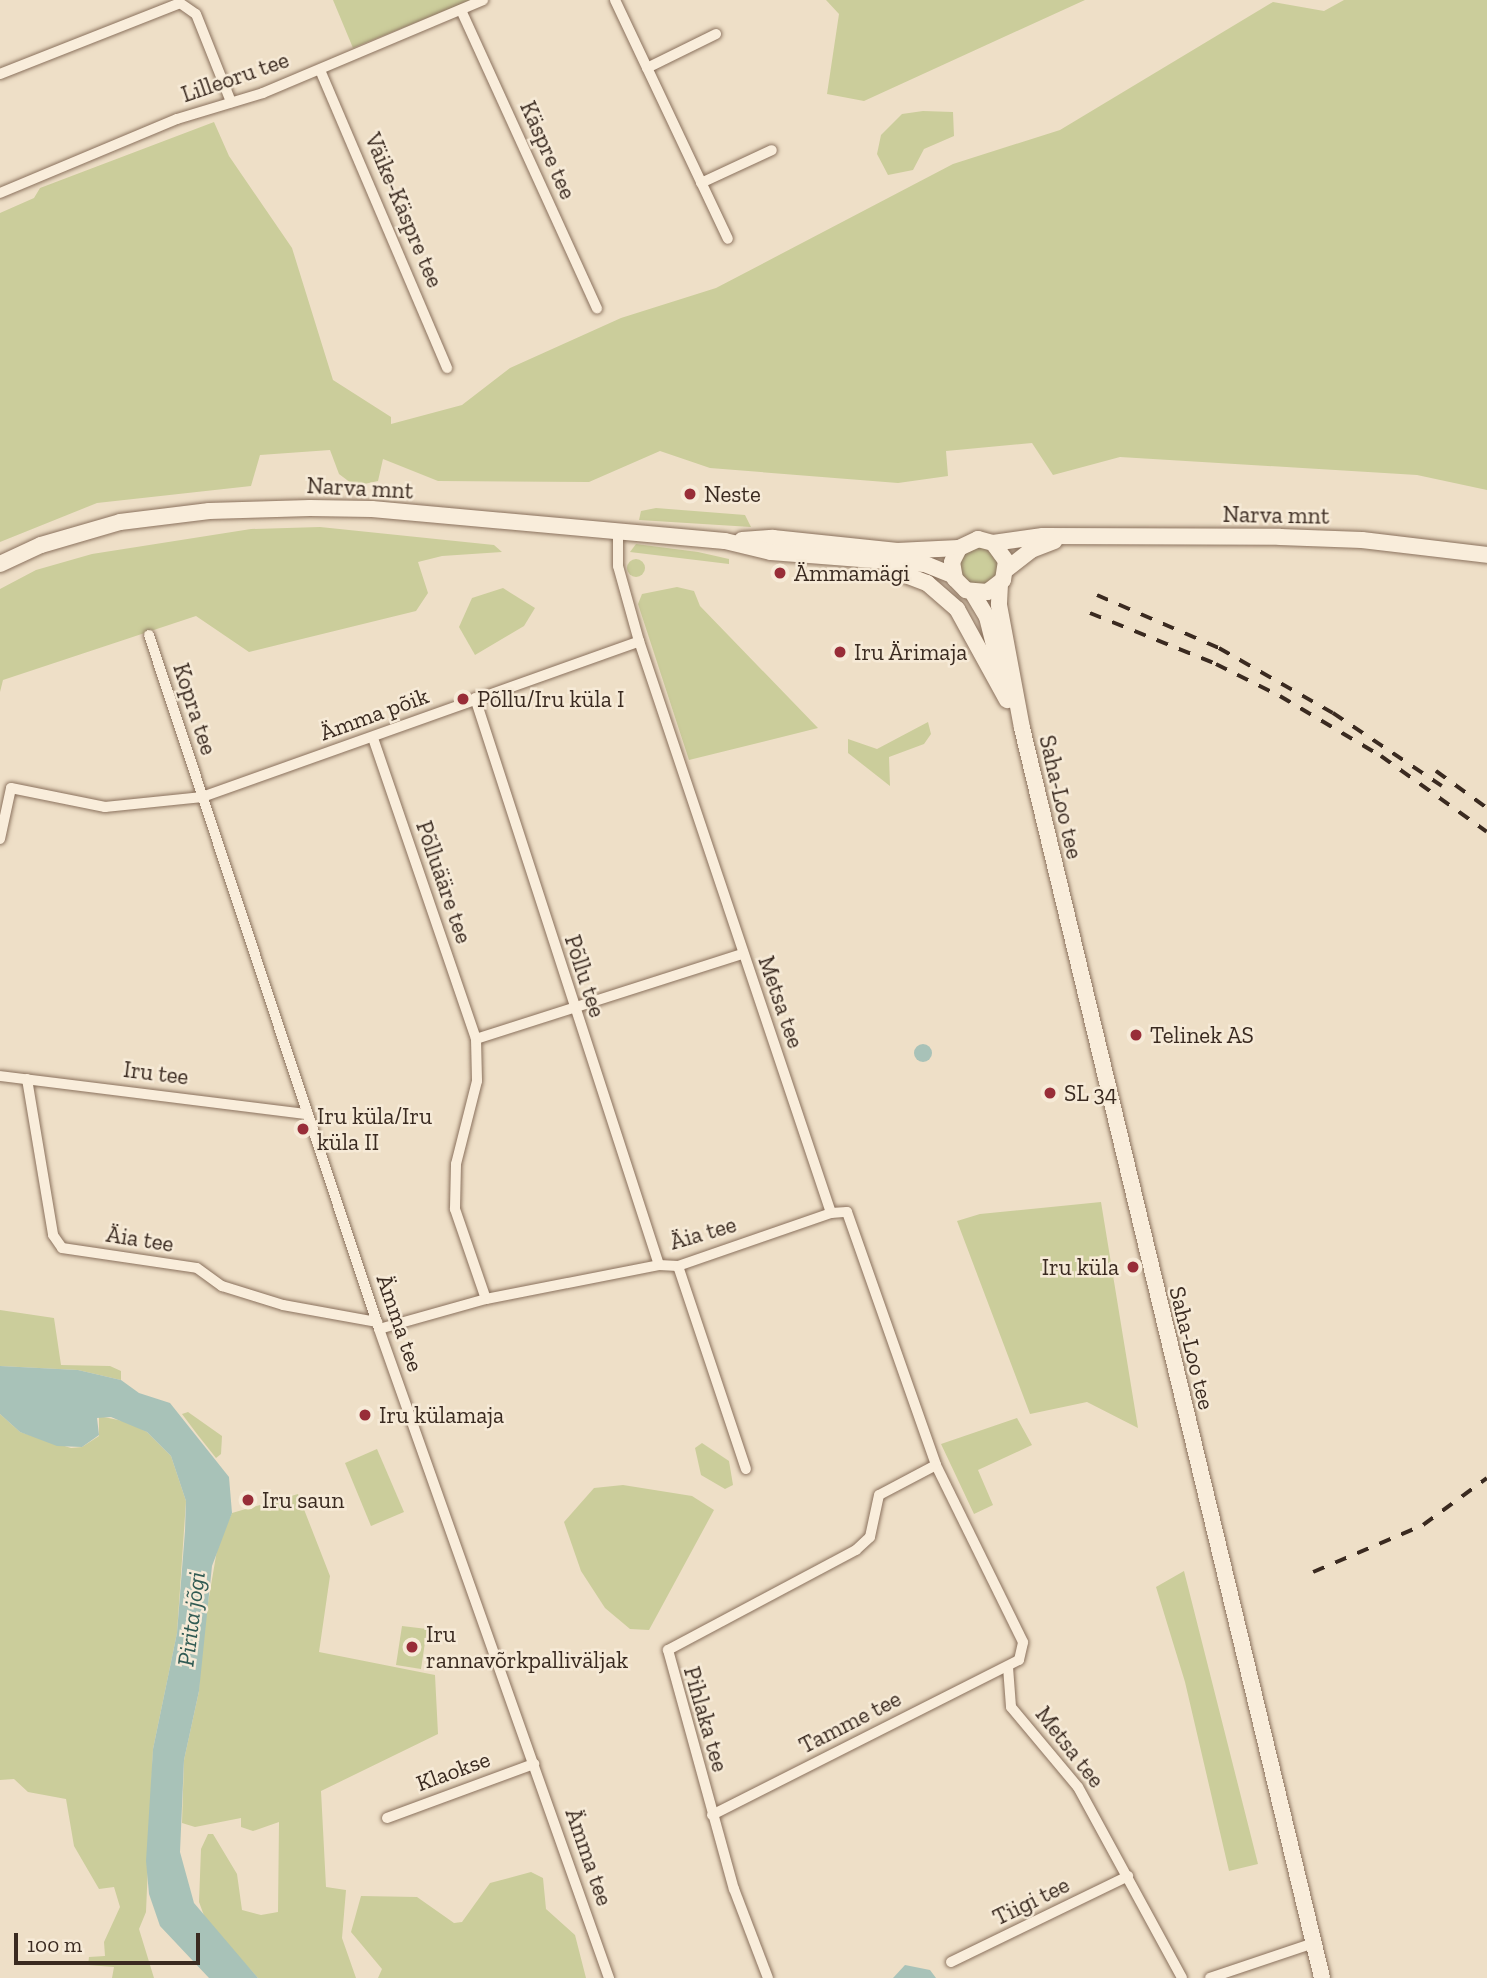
<!DOCTYPE html>
<meta charset="utf-8">
<style>
body{margin:0}
#map{position:relative;width:1487px;height:1978px;overflow:hidden;background:#eedfc7;font-family:"Zilla Slab",serif}
div>[style]{position:absolute}
[style*='--x']{left:calc(var(--x)*1px);top:calc(var(--y)*1px);width:calc(var(--w)*1px);rotate:calc(var(--a)*1deg)}
.green>*{inset:0;background:#cbcd9b}
.round{border-radius:50%}
.water>*{inset:0;background:#a8c2b8}
.roads{filter:drop-shadow(0 0 2px #8a715d) drop-shadow(0 0 2px #8a715d)}
.minor>*{height:10px;margin:-5px;padding:0 5px;transform-origin:5px;border-radius:5px;background:#f9eddb}
.secondary>*{height:16px;margin:-8px;padding:0 8px;transform-origin:8px;border-radius:8px;background:#f9eddb}
.rail>*{height:3.5px;margin-top:-1.75px;transform-origin:0;background:repeating-linear-gradient(90deg,#3a2a20 0 12px,transparent 0 24px)}
.dots>*{width:19px;height:19px;translate:-50% -50%;box-sizing:border-box;border:4px solid #f6ead7;border-radius:50%}
span{translate:-50% -50%;white-space:nowrap;text-align:center;line-height:1.15;-webkit-text-stroke:5px #f6ead7;paint-order:stroke}
.street-label{font-size:23px;color:#3a2a20}
.poi-label{font-size:23px;color:#3a2a20}
.left{translate:0 -50%;text-align:left}
.right{translate:-100% -50%;text-align:right}
.water-label{font-size:24px;color:#305a53;font-style:italic}
.scale{position:absolute;left:14px;top:1933px;width:186px;height:32px;box-sizing:border-box;border:4px solid #3a2a20;border-top:0;padding-left:9px;font-size:21px;line-height:24px;white-space:nowrap;color:#3a2a20;-webkit-text-stroke:5px #f6ead7;paint-order:stroke}
</style>
<div id="map">
<div class="green">
<div style="clip-path:polygon(333px 0,471px 0,353px 48px)"></div>
<div style="clip-path:polygon(826px 0,1085px 0,864px 101px,827px 94px,839px 14px)"></div>
<div style="clip-path:polygon(1344px 0,1487px 0,1487px 490px,1417px 475px,1120px 457px,1053px 475px,1032px 443px,946px 451px,948px 476px,898px 483px,710px 468px,660px 451px,589px 482px,438px 481px,383px 459px,378px 481px,355px 486px,339px 474px,330px 450px,260px 455px,251px 486px,97px 503px,0 542px,0 213px,34px 198px,40px 188px,214px 122px,229px 156px,292px 248px,333px 380px,391px 417px,391px 424px,462px 405px,510px 368px,621px 318px,716px 288px,953px 164px,1060px 130px,1273px 2px,1324px 11px)"></div>
<div style="clip-path:polygon(923px 111px,953px 112px,954px 136px,924px 149px,913px 170px,888px 175px,877px 154px,881px 135px,902px 114px)"></div>
<div style="clip-path:polygon(656px 508px,745px 515px,751px 527px,639px 520px,641px 511px)"></div>
<div style="clip-path:polygon(320px 527px,494px 545px,502px 552px,442px 556px,418px 562px,428px 593px,416px 611px,249px 652px,196px 616px,3px 680px,0 692px,0 589px,36px 570px,92px 554px,251px 529px)"></div>
<div style="clip-path:polygon(636px 544px,698px 552px,729px 559px,729px 564px,630px 552px)"></div>
<div class="round" style="left:960px;top:547px;width:38px;height:38px"></div>
<div class="round" style="left:627px;top:559px;width:18px;height:18px"></div>
<div style="clip-path:polygon(677px 587px,694px 591px,700px 606px,818px 728px,689px 760px,638px 604px,642px 594px)"></div>
<div style="clip-path:polygon(503px 588px,535px 608px,524px 626px,475px 655px,459px 627px,472px 598px)"></div>
<div style="clip-path:polygon(928px 722px,931px 734px,924px 744px,889px 757px,890px 786px,848px 753px,848px 739px,877px 749px)"></div>
<div style="clip-path:polygon(1101px 1202px,1138px 1428px,1087px 1402px,1030px 1414px,957px 1221px,980px 1214px)"></div>
<div style="clip-path:polygon(0 1310px,54px 1318px,61px 1365px,110px 1366px,121px 1371px,121px 1380px,78px 1370px,0 1366px)"></div>
<div style="clip-path:polygon(188px 1412px,222px 1436px,221px 1454px,216px 1458px,197px 1434px,182px 1414px)"></div>
<div style="clip-path:polygon(0 1414px,20px 1432px,71px 1448px,82px 1447px,99px 1436px,99px 1416px,128px 1422px,147px 1432px,171px 1456px,186px 1501px,177px 1633px,153px 1749px,146px 1912px,139px 1929px,154px 1978px,112px 1978px,114px 1967px,88px 1965px,89px 1957px,105px 1956px,104px 1942px,120px 1907px,114px 1887px,99px 1889px,74px 1846px,66px 1799px,28px 1792px,14px 1779px,0 1780px)"></div>
<div style="clip-path:polygon(1017px 1418px,1032px 1445px,978px 1470px,993px 1505px,974px 1514px,941px 1444px)"></div>
<div style="clip-path:polygon(702px 1443px,729px 1461px,733px 1485px,725px 1489px,701px 1475px,695px 1448px)"></div>
<div style="clip-path:polygon(377px 1449px,404px 1512px,371px 1526px,345px 1463px)"></div>
<div style="clip-path:polygon(623px 1485px,692px 1496px,714px 1510px,649px 1630px,630px 1629px,605px 1608px,581px 1571px,564px 1522px,594px 1488px)"></div>
<div style="clip-path:polygon(298px 1494px,330px 1576px,319px 1652px,435px 1675px,438px 1734px,321px 1791px,326px 1887px,346px 1890px,342px 1938px,356px 1978px,258px 1978px,206px 1921px,199px 1902px,201px 1849px,208px 1834px,213px 1834px,237px 1874px,242px 1910px,261px 1915px,278px 1912px,279px 1822px,253px 1831px,241px 1827px,241px 1818px,195px 1827px,182px 1823px,184px 1760px,199px 1691px,201px 1644px,218px 1544px,232px 1513px)"></div>
<div style="clip-path:polygon(1184px 1571px,1258px 1864px,1229px 1871px,1185px 1682px,1156px 1587px)"></div>
<div style="clip-path:polygon(402px 1626px,427px 1629px,421px 1669px,396px 1665px)"></div>
<div style="clip-path:polygon(531px 1872px,543px 1878px,546px 1909px,575px 1935px,586px 1978px,378px 1978px,382px 1969px,351px 1932px,361px 1896px,417px 1897px,454px 1923px,462px 1922px,490px 1883px)"></div>
</div>
<div class="water">
<div class="round" style="left:914px;top:1044px;width:18px;height:18px"></div>
<div style="clip-path:polygon(0 1366px,78px 1370px,121px 1380px,139px 1393px,170px 1403px,229px 1477px,232px 1513px,212px 1566px,199px 1691px,184px 1760px,180px 1852px,194px 1903px,258px 1978px,209px 1978px,160px 1926px,149px 1894px,146px 1861px,153px 1749px,177px 1633px,185px 1531px,186px 1501px,171px 1456px,147px 1432px,111px 1417px,97px 1418px,99px 1435px,82px 1447px,57px 1446px,20px 1432px,0 1414px)"></div>
<div style="clip-path:polygon(905px 1965px,930px 1970px,936px 1978px,893px 1978px)"></div>
</div>
<div class="roads">
<div class="minor">
<div style="--x:615;--y:0;--w:264;--a:64.7"></div>
<div style="--x:461;--y:10;--w:328;--a:65.5"></div>
<div style="--x:647;--y:68;--w:77;--a:-26.2"></div>
<div style="--x:320;--y:70;--w:324;--a:66.9"></div>
<div style="--x:0;--y:74;--w:193;--a:-21.5"></div>
<div style="--x:180;--y:3;--w:19;--a:35"></div>
<div style="--x:196;--y:14;--w:95;--a:68.3"></div>
<div style="--x:701;--y:183;--w:78;--a:-24.9"></div>
<div style="--x:0;--y:193;--w:192;--a:-22.7"></div>
<div style="--x:177;--y:119;--w:90;--a:-16.8"></div>
<div style="--x:263;--y:93;--w:239;--a:-22.9"></div>
<div style="--x:618;--y:531;--w:35;--a:90"></div>
<div style="--x:618;--y:566;--w:78;--a:74.4"></div>
<div style="--x:639;--y:641;--w:603;--a:71.44"></div>
<div style="--x:831;--y:1213;--w:16;--a:-4"></div>
<div style="--x:847;--y:1212;--w:268;--a:70.6"></div>
<div style="--x:936;--y:1465;--w:64;--a:152.2"></div>
<div style="--x:879;--y:1495;--w:43;--a:102.1"></div>
<div style="--x:870;--y:1537;--w:19;--a:137"></div>
<div style="--x:856;--y:1550;--w:213;--a:152"></div>
<div style="--x:668;--y:1650;--w:248;--a:74.6"></div>
<div style="--x:734;--y:1889;--w:95;--a:69.1"></div>
<div style="--x:149;--y:635;--w:731;--a:71.66"></div>
<div style="--x:379;--y:1329;--w:689;--a:70.49"></div>
<div style="--x:475;--y:698;--w:596;--a:72.02"></div>
<div style="--x:373;--y:738;--w:318;--a:71.1"></div>
<div style="--x:476;--y:1039;--w:42;--a:88.6"></div>
<div style="--x:477;--y:1081;--w:86;--a:104.2"></div>
<div style="--x:456;--y:1164;--w:45;--a:91.3"></div>
<div style="--x:455;--y:1209;--w:95;--a:71"></div>
<div style="--x:0;--y:839;--w:52;--a:-77.8"></div>
<div style="--x:11;--y:788;--w:96;--a:11.4"></div>
<div style="--x:105;--y:807;--w:98;--a:-5.9"></div>
<div style="--x:202;--y:797;--w:464;--a:-19.6"></div>
<div style="--x:476;--y:1039;--w:280;--a:-17.7"></div>
<div style="--x:0;--y:1076;--w:309;--a:7.1"></div>
<div style="--x:27;--y:1079;--w:158;--a:80.5"></div>
<div style="--x:53;--y:1235;--w:16;--a:55"></div>
<div style="--x:62;--y:1248;--w:136;--a:8.4"></div>
<div style="--x:197;--y:1268;--w:31;--a:36"></div>
<div style="--x:222;--y:1286;--w:64;--a:17.3"></div>
<div style="--x:283;--y:1305;--w:96;--a:10.3"></div>
<div style="--x:678;--y:1266;--w:214;--a:71.5"></div>
<div style="--x:379;--y:1329;--w:111;--a:-15.7"></div>
<div style="--x:486;--y:1299;--w:176;--a:-11.1"></div>
<div style="--x:659;--y:1265;--w:19;--a:3"></div>
<div style="--x:678;--y:1266;--w:162;--a:-19.1"></div>
<div style="--x:1008;--y:1667;--w:40;--a:85.7"></div>
<div style="--x:1011;--y:1707;--w:104;--a:50.1"></div>
<div style="--x:1078;--y:1787;--w:217;--a:61.4"></div>
<div style="--x:712;--y:1815;--w:344;--a:-26.8"></div>
<div style="--x:1019;--y:1660;--w:18;--a:-77"></div>
<div style="--x:1023;--y:1642;--w:197;--a:-116.2"></div>
<div style="--x:387;--y:1818;--w:157;--a:-20.2"></div>
<div style="--x:951;--y:1962;--w:197;--a:-25.9"></div>
<div style="--x:1210;--y:1978;--w:110;--a:-18.6"></div>
</div>
<div class="secondary">
<div style="--x:742;--y:540;--w:31;--a:-4"></div>
<div style="--x:773;--y:538;--w:125;--a:6"></div>
<div style="--x:897;--y:551;--w:62;--a:-2.8"></div>
<div style="--x:993;--y:543;--w:22;--a:54"></div>
<div style="--x:1006;--y:561;--w:19;--a:99"></div>
<div style="--x:1003;--y:580;--w:20;--a:143"></div>
<div style="--x:987;--y:592;--w:21;--a:-175"></div>
<div style="--x:966;--y:590;--w:16;--a:-135"></div>
<div style="--x:955;--y:579;--w:17;--a:-100"></div>
<div style="--x:952;--y:562;--w:16;--a:-63"></div>
<div style="--x:959;--y:548;--w:21;--a:-25"></div>
<div style="--x:978;--y:539;--w:16;--a:15"></div>
<div style="--x:993;--y:543;--w:50;--a:-8"></div>
<div style="--x:1043;--y:536;--w:237;--a:0.2"></div>
<div style="--x:1280;--y:537;--w:82;--a:2.1"></div>
<div style="--x:1362;--y:540;--w:126;--a:6.8"></div>
<div style="--x:0;--y:564;--w:45;--a:-24.9"></div>
<div style="--x:41;--y:545;--w:82;--a:-16.2"></div>
<div style="--x:120;--y:522;--w:90;--a:-7"></div>
<div style="--x:209;--y:511;--w:101;--a:-1.7"></div>
<div style="--x:310;--y:508;--w:62;--a:0.9"></div>
<div style="--x:372;--y:509;--w:354;--a:5.2"></div>
<div style="--x:725;--y:541;--w:47;--a:13.4"></div>
<div style="--x:771;--y:552;--w:154;--a:4.5"></div>
<div style="--x:925;--y:564;--w:31;--a:22"></div>
<div style="--x:890;--y:569;--w:40;--a:21"></div>
<div style="--x:927;--y:583;--w:40;--a:41"></div>
<div style="--x:957;--y:609;--w:104;--a:61.2"></div>
<div style="--x:1007;--y:569;--w:31;--a:-38"></div>
<div style="--x:1031;--y:550;--w:25;--a:-21"></div>
<div style="--x:1000;--y:584;--w:21;--a:93"></div>
<div style="--x:999;--y:605;--w:125;--a:79.4"></div>
<div style="--x:1022;--y:728;--w:1285;--a:76.5"></div>
<div style="--x:972;--y:592;--w:29;--a:59"></div>
<div style="--x:987;--y:617;--w:62;--a:76"></div>
</div>
</div>
<div class="rail">
<div style="--x:1097;--y:595;--w:133;--a:23.5"></div>
<div style="--x:1219;--y:648;--w:131;--a:29.7"></div>
<div style="--x:1333;--y:713;--w:131;--a:33.8"></div>
<div style="--x:1090;--y:613;--w:136;--a:22"></div>
<div style="--x:1216;--y:664;--w:72;--a:26.6"></div>
<div style="--x:1280;--y:696;--w:117;--a:30.7"></div>
<div style="--x:1381;--y:756;--w:130;--a:35.6"></div>
<div style="--x:1436;--y:771;--w:63;--a:36"></div>
<div style="--x:1313;--y:1572;--w:120;--a:-23.1"></div>
<div style="--x:1423;--y:1525;--w:79;--a:-36.3"></div>
</div>
<div class="dots">
<div style="left:690px;top:494px;background:#982d38"></div>
<div style="left:780px;top:573px;background:#982d38"></div>
<div style="left:840px;top:652px;background:#982d38"></div>
<div style="left:463px;top:699px;background:#982d38"></div>
<div style="left:1136px;top:1035px;background:#982d38"></div>
<div style="left:1050px;top:1093px;background:#982d38"></div>
<div style="left:303px;top:1129px;background:#982d38"></div>
<div style="left:1133px;top:1267px;background:#982d38"></div>
<div style="left:365px;top:1415px;background:#982d38"></div>
<div style="left:248px;top:1500px;background:#982d38"></div>
<div style="left:412px;top:1647px;background:#982d38"></div>
</div>
<div class="street-label">
<span style="left:235px;top:77px;rotate:-19deg">Lilleoru tee</span>
<span style="left:548px;top:150px;rotate:66deg">Käspre tee</span>
<span style="left:404px;top:210px;rotate:67deg">Väike-Käspre tee</span>
<span style="left:360px;top:488px;rotate:3deg">Narva mnt</span>
<span style="left:1276px;top:515px;rotate:1deg">Narva mnt</span>
<span style="left:195px;top:709px;rotate:72deg">Kopra tee</span>
<span style="left:374px;top:714px;rotate:-20deg">Ämma põik</span>
<span style="left:1061px;top:797px;rotate:77deg">Saha-Loo tee</span>
<span style="left:444px;top:882px;rotate:71deg">Põlluääre tee</span>
<span style="left:585px;top:976px;rotate:72deg">Põllu tee</span>
<span style="left:781px;top:1002px;rotate:71deg">Metsa tee</span>
<span style="left:156px;top:1073px;rotate:7deg">Iru tee</span>
<span style="left:703px;top:1233px;rotate:-16deg">Äia tee</span>
<span style="left:140px;top:1239px;rotate:9deg">Äia tee</span>
<span style="left:400px;top:1323px;rotate:71deg">Ämma tee</span>
<span style="left:1192px;top:1348px;rotate:76deg">Saha-Loo tee</span>
<span style="left:706px;top:1719px;rotate:74deg">Pihlaka tee</span>
<span style="left:850px;top:1722px;rotate:-27deg">Tamme tee</span>
<span style="left:1070px;top:1747px;rotate:52deg">Metsa tee</span>
<span style="left:453px;top:1771px;rotate:-20deg">Klaokse</span>
<span style="left:589px;top:1857px;rotate:71deg">Ämma tee</span>
<span style="left:1031px;top:1901px;rotate:-26deg">Tiigi tee</span>
</div>
<div class="poi-label">
<span class="left" style="left:704px;top:494px">Neste</span>
<span class="left" style="left:794px;top:573px">Ämmamägi</span>
<span class="left" style="left:854px;top:652px">Iru Ärimaja</span>
<span class="left" style="left:477px;top:699px">Põllu/Iru küla I</span>
<span class="left" style="left:1150px;top:1035px">Telinek AS</span>
<span class="left" style="left:1064px;top:1093px">SL 34</span>
<span class="left" style="left:317px;top:1129px">Iru küla/Iru<br>küla II</span>
<span class="right" style="left:1119px;top:1267px">Iru küla</span>
<span class="left" style="left:379px;top:1415px">Iru külamaja</span>
<span class="left" style="left:262px;top:1500px">Iru saun</span>
<span class="left" style="left:426px;top:1647px">Iru<br>rannavõrkpalliväljak</span>
</div>
<div class="water-label">
<span style="left:191px;top:1619px;rotate:-83deg">Pirita jõgi</span>
</div>
<div class="scale">100 m</div>
</div>
